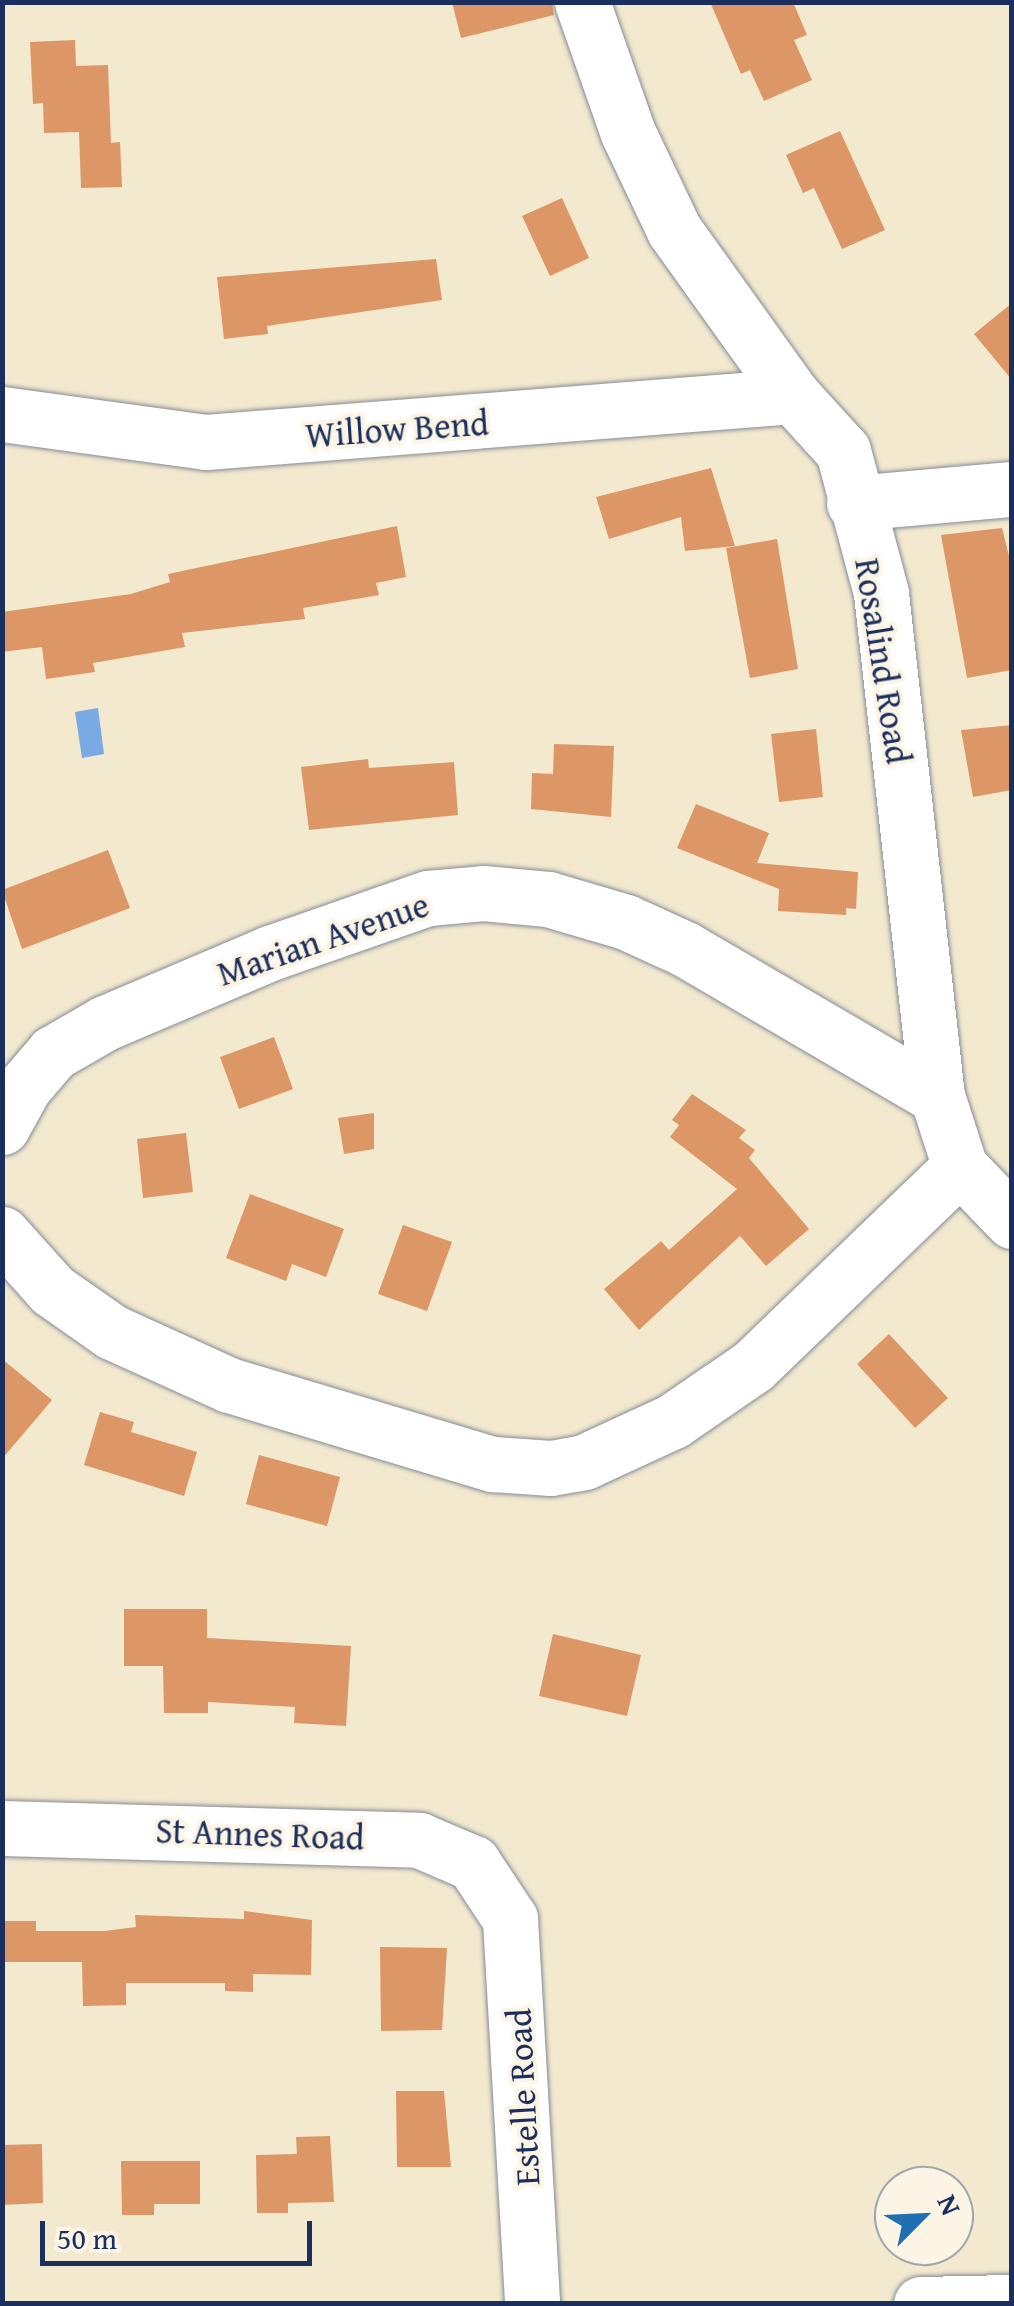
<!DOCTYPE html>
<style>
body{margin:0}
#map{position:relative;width:1014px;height:2306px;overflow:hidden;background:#f2e9cf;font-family:"Gentium Book Plus",serif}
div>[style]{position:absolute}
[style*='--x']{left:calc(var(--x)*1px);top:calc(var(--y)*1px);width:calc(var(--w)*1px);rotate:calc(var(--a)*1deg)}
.water>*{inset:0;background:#7aaae4}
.building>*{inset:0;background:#dd9666}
.roads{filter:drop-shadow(0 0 2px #868c96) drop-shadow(0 0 2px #868c96)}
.minor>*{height:55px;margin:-27.5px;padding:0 27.5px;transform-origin:27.5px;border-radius:27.5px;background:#fff}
span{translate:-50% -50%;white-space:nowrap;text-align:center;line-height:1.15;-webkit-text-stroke:8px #fcf5e5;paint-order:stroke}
.street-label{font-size:35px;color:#1b2f5e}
.frame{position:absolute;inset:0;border:5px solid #1b2f5e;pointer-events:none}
.north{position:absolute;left:874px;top:2166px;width:100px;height:100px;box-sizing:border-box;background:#fcf5e5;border:2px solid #a2a6af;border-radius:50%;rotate:66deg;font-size:28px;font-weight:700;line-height:40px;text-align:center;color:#1b2f5e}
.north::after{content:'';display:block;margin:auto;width:35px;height:45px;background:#1f6fb2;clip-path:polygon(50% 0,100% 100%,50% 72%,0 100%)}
.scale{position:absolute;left:40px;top:2221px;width:272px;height:45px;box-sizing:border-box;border:5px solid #1b2f5e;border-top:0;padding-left:12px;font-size:30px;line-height:35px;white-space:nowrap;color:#1b2f5e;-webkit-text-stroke:8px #fcf5e5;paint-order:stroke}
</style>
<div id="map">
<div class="water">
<div style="clip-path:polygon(98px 708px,104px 754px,82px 758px,75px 712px)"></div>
</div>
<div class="building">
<div style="clip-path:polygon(452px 2px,552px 2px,554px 15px,461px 38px)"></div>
<div style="clip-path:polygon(710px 2px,793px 2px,807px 35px,794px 40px,812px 80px,764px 101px,750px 70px,741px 74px)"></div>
<div style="clip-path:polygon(75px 40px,76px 66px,108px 65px,111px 143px,120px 142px,122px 187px,81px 188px,79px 132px,44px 133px,43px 103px,33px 104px,30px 42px)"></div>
<div style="clip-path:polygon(840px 131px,885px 230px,842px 249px,814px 188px,803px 193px,786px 155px)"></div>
<div style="clip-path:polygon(562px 198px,589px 258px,550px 276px,522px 216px)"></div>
<div style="clip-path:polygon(436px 259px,442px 300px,267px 326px,268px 334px,224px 339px,217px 277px)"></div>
<div style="clip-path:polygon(1012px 303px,1012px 380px,974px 334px)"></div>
<div style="clip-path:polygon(711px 468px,735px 546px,685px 551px,681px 517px,609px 539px,596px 497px)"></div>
<div style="clip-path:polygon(397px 526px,406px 577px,376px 583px,379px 595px,303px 608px,305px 619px,182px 633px,185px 647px,93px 663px,95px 672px,46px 679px,42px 647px,2px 652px,2px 612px,131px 594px,170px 582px,168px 574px)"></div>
<div style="clip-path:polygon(1002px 528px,1012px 568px,1012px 670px,967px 678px,941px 535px)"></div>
<div style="clip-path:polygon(777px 539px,798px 669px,750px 678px,726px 548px)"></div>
<div style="clip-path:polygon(1012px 725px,1012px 790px,973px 797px,961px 730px)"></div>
<div style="clip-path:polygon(816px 729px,823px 797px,779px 802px,771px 734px)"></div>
<div style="clip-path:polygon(554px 744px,614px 746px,611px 817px,531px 809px,532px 773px,553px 774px)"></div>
<div style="clip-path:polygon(368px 759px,369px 768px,454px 762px,458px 815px,309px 830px,301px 767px)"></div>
<div style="clip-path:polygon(696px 804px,769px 833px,757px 863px,858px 872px,856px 909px,846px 908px,846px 915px,778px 911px,779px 889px,677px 848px)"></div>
<div style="clip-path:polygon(108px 850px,130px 908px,22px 949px,2px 890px)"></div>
<div style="clip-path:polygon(274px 1037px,293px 1089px,239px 1109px,220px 1057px)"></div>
<div style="clip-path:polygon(692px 1094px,746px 1130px,739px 1138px,755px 1150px,749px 1158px,809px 1229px,766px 1266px,740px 1236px,639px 1330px,604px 1289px,661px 1241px,669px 1250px,737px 1189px,670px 1137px,679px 1125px,672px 1120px)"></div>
<div style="clip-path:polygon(374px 1113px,374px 1149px,344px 1154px,338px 1118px)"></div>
<div style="clip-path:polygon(186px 1133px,193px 1192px,143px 1198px,137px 1139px)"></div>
<div style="clip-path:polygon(250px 1194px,344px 1229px,326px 1277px,292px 1264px,286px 1281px,226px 1258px)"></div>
<div style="clip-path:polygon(403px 1225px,452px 1242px,427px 1311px,378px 1294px)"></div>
<div style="clip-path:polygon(889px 1334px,948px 1398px,915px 1428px,857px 1364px)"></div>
<div style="clip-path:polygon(2px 1359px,52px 1400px,2px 1459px)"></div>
<div style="clip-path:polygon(100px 1412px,134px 1422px,131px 1432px,197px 1452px,184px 1496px,84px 1465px)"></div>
<div style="clip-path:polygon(259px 1455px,340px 1477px,327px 1526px,246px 1504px)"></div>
<div style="clip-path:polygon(124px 1609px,207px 1609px,207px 1638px,351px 1646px,346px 1726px,294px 1723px,295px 1707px,208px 1702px,208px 1713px,164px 1713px,163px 1666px,124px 1666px)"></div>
<div style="clip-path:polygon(553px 1634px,641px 1655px,627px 1716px,539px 1696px)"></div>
<div style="clip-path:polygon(244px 1911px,312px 1920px,311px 1975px,253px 1974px,253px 1992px,225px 1991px,225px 1983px,126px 1983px,126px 2005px,83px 2006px,82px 1962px,2px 1962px,2px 1921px,36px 1921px,36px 1931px,105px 1931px,136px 1927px,135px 1915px,244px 1919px)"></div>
<div style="clip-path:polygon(380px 1947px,447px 1948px,442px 2030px,381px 2031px)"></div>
<div style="clip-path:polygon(396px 2091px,444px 2091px,451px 2167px,397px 2167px)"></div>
<div style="clip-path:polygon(330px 2136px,334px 2202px,288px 2203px,288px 2213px,257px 2213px,256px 2155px,297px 2154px,296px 2137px)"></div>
<div style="clip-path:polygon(42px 2144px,43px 2203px,2px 2205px,2px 2145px)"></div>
<div style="clip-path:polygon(121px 2161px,200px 2161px,200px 2204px,154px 2204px,154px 2215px,122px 2215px)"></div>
</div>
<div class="roads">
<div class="minor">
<div style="--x:582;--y:2;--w:139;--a:70.7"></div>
<div style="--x:628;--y:133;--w:107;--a:64.6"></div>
<div style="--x:674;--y:230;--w:204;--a:54.4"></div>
<div style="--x:793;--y:396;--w:74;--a:47.7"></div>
<div style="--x:843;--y:451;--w:147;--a:75"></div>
<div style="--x:881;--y:593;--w:506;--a:83.65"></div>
<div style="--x:2;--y:414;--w:206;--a:7.8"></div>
<div style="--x:206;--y:442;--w:589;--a:-4.48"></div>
<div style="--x:854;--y:503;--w:159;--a:-5.1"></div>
<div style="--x:2;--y:1127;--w:46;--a:-61.2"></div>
<div style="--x:24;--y:1087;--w:45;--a:-49.5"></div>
<div style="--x:53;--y:1053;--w:60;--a:-30"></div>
<div style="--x:105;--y:1023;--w:179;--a:-23"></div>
<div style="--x:270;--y:953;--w:167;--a:-19.2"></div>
<div style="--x:428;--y:898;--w:55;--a:-5.2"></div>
<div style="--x:483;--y:893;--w:65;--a:5.3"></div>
<div style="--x:548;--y:899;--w:81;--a:16.4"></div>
<div style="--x:626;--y:922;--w:65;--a:24.6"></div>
<div style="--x:685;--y:949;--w:292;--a:30.3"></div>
<div style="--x:937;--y:1096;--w:75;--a:72.1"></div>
<div style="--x:960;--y:1167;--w:75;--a:46.1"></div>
<div style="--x:2;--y:1234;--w:75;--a:48.2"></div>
<div style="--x:52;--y:1290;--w:73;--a:35"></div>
<div style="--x:112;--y:1332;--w:128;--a:24.4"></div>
<div style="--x:229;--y:1385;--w:276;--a:16.7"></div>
<div style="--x:493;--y:1464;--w:58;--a:3.9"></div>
<div style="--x:551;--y:1468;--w:34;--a:-10"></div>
<div style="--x:584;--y:1462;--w:98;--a:-24.7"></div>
<div style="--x:673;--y:1421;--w:97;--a:-34.5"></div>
<div style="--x:753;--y:1366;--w:287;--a:-43.9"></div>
<div style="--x:2;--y:1828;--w:417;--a:1.6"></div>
<div style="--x:419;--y:1840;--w:59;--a:23.1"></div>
<div style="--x:473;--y:1863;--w:67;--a:56.5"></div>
<div style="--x:510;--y:1919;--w:386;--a:86.7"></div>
<div style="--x:921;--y:2304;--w:91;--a:-1.3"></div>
</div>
</div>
<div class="street-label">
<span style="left:397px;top:429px;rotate:-4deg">Willow Bend</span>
<span style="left:883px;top:661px;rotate:81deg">Rosalind Road</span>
<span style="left:323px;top:939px;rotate:-19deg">Marian Avenue</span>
<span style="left:260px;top:1834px;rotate:2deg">St Annes Road</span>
<span style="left:523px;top:2097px;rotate:-93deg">Estelle Road</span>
</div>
<div class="frame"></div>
<div class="north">N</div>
<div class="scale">50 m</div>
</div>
